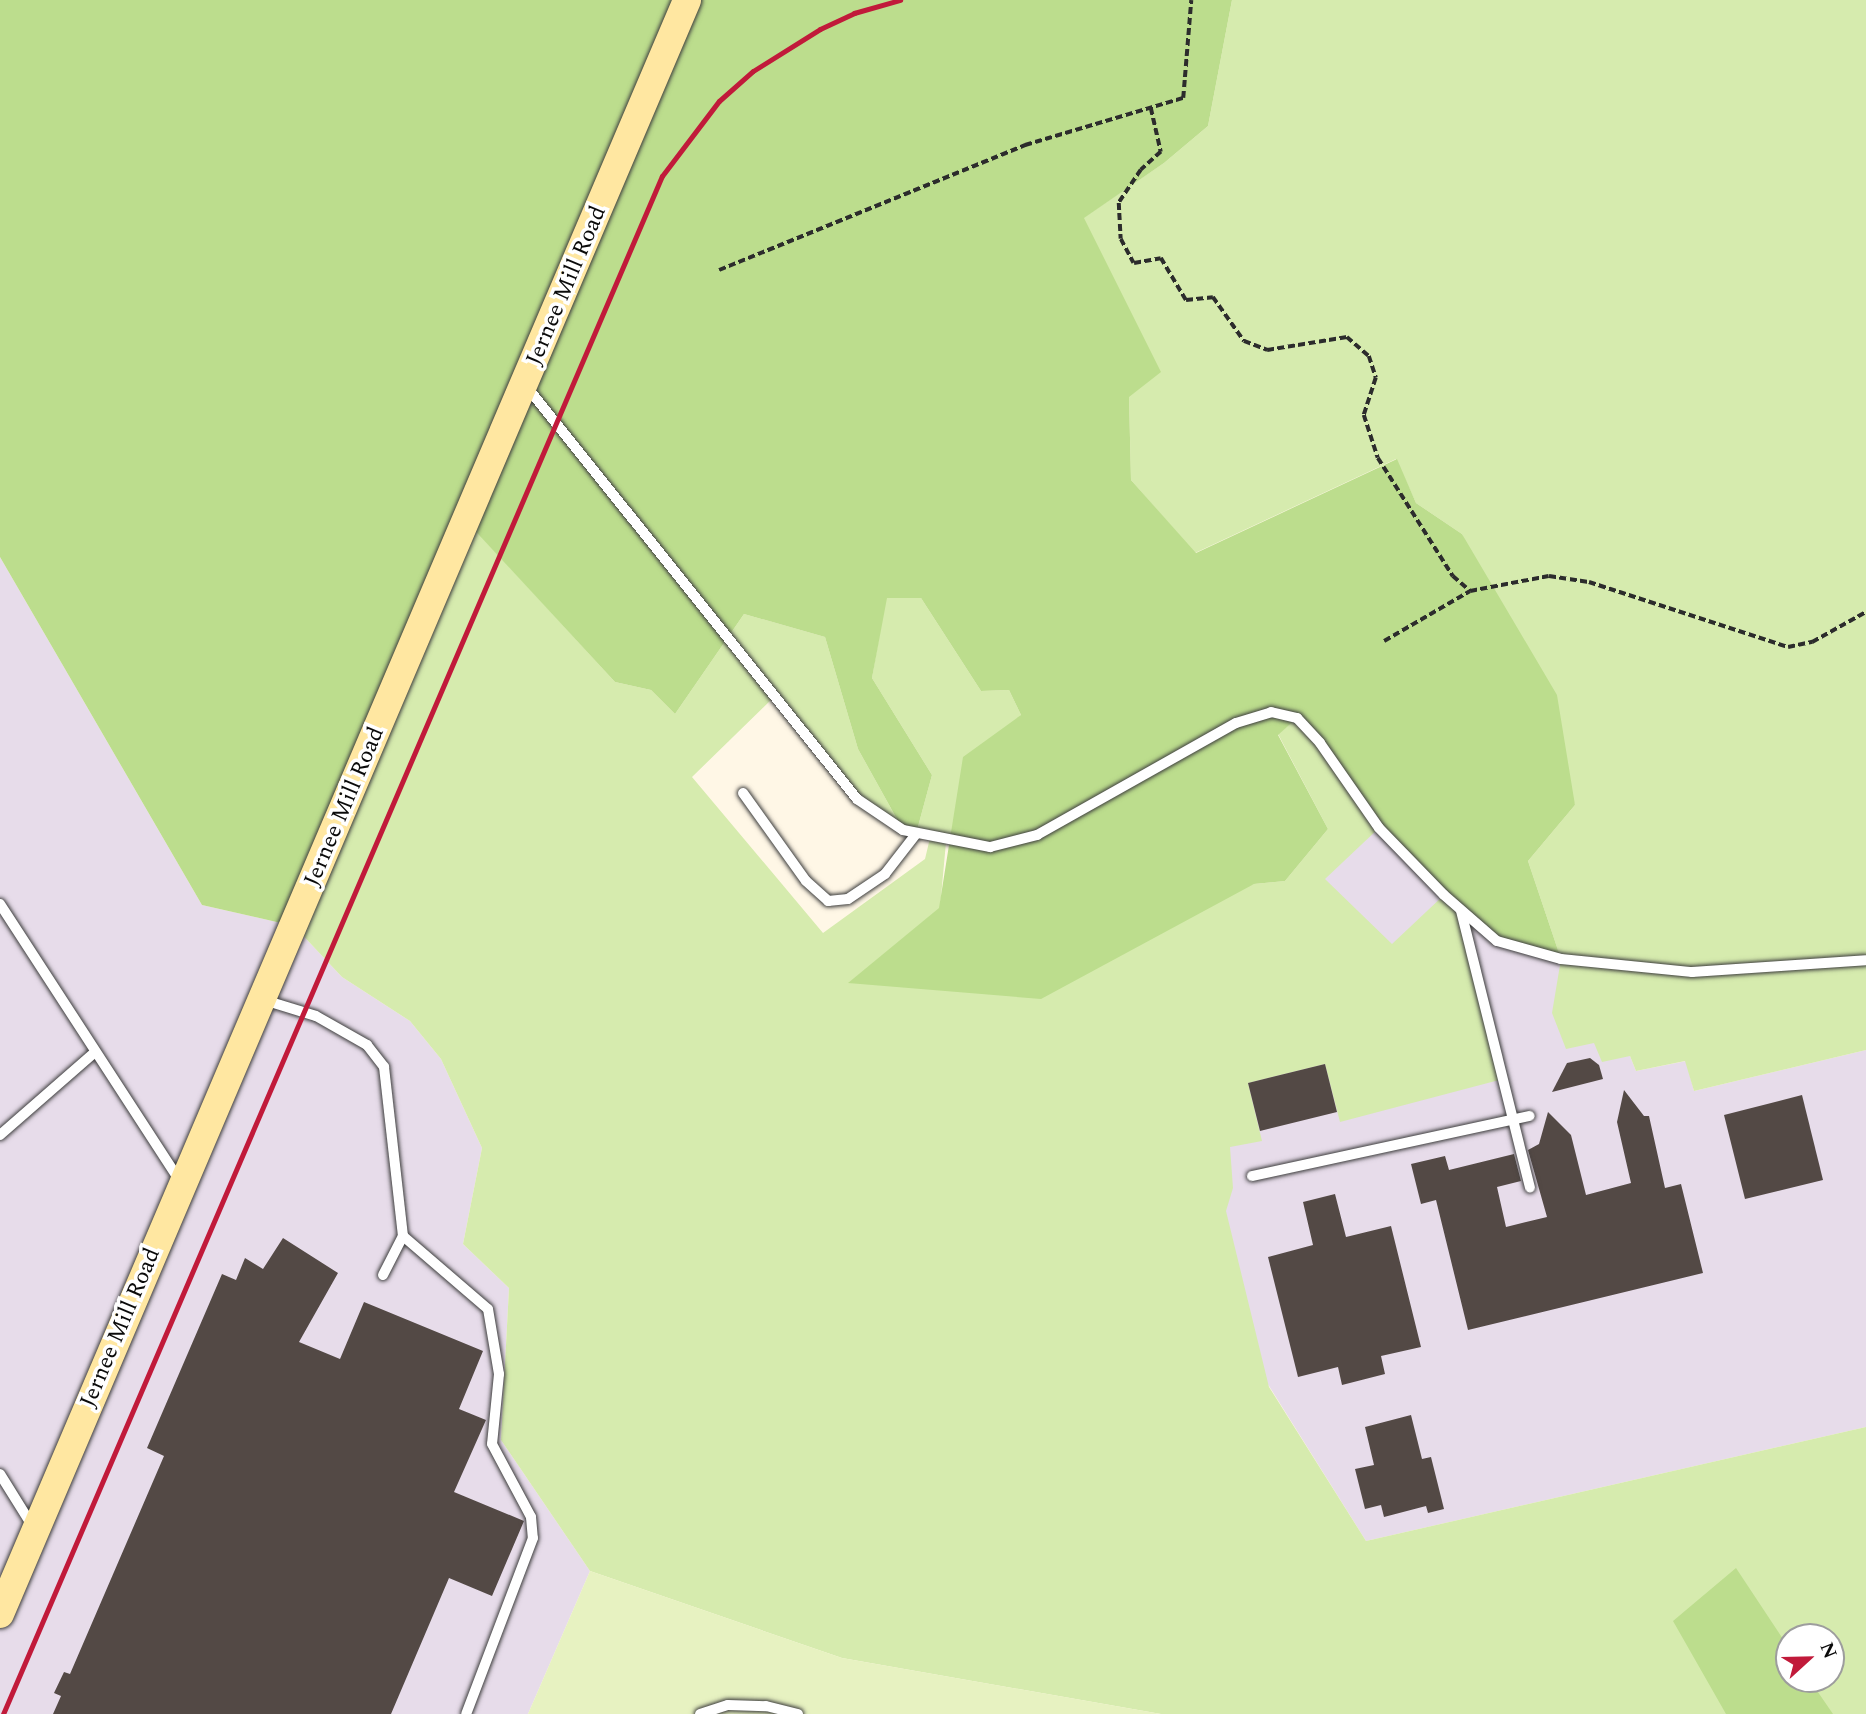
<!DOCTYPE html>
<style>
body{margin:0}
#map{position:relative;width:1866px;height:1714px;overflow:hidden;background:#fff7e6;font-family:Spectral,serif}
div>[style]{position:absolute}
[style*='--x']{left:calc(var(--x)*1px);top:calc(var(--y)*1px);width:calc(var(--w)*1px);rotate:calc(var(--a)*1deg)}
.industrial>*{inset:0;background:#e7dcea}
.green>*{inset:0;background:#d6ebae}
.forest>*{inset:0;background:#bcdd8d}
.pitch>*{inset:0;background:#e7f2c1}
.building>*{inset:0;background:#534945}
.path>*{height:3.5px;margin-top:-1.75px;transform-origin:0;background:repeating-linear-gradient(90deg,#2c2c2c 0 7px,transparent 0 10.5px)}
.roads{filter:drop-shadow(0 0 2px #3d3d3d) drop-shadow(0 0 2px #3d3d3d)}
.lane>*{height:10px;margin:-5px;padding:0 5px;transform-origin:5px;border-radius:5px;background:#fff}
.secondary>*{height:28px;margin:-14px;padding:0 14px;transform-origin:14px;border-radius:14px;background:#ffe7a1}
.rail>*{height:5px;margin:-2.5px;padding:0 2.5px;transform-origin:2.5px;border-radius:2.5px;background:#c11a3a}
span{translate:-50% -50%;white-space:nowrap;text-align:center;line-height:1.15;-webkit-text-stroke:7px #fff;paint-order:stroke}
.street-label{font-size:23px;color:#0a0a0a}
.north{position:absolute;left:1775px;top:1623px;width:70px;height:70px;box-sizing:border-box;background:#fff;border:2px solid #9d9d9d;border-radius:50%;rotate:68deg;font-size:19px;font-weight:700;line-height:28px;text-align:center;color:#0a0a0a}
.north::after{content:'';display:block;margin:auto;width:24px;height:32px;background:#c11a3a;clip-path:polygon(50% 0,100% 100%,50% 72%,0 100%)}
</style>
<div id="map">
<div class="industrial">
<div style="clip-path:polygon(0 557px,202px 905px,294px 926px,342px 977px,410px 1021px,441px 1059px,482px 1148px,463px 1244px,509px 1288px,501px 1440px,590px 1571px,528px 1714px,0 1714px)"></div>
<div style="clip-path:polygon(1361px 802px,1561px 959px,1595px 1043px,1630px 1056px,1636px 1071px,1686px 1061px,1694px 1091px,1866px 1050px,1866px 1427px,1366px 1541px,1162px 1215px)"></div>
</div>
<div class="green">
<div style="clip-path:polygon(1232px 0,1866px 0,1866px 1050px,1694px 1091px,1685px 1061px,1636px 1071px,1630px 1056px,1602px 1062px,1594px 1043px,1566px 1049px,1552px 1013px,1561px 959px,1528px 861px,1575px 805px,1462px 534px,1416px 503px,1396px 459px,1195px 553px,1131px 480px,1129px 397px,1083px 218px,1164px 163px,1208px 126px)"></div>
<div style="clip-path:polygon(evenodd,467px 521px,615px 682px,651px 690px,675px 714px,744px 614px,825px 637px,858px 749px,903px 830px,857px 799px,774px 697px,692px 777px,823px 933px,925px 859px,930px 838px,916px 834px,932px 775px,872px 678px,886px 597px,921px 598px,981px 691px,1009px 690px,1021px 715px,946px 842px,940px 908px,849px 983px,1254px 884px,1285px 881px,1328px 829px,1278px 734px,1297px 718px,1379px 828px,1325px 879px,1392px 944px,1444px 895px,1461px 910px,1503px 1079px,1340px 1122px,1325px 1064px,1248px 1083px,1262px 1141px,1230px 1147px,1233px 1188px,1226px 1211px,1269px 1387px,1366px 1541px,1866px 1427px,1866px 1714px,1161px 1714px,842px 1658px,590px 1571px,501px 1440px,509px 1288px,463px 1244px,482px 1148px,441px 1059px,410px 1021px,342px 977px,294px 926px,467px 521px,1789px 1637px,1831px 1637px,1831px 1679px,1789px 1679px,1789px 1637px)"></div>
</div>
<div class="forest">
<div style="clip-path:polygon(0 0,1232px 0,1208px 126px,1164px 163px,1084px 218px,1161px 372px,1129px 397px,1131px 480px,1196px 553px,1397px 459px,1416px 503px,1462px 534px,1557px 695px,1575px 805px,1528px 861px,1561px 959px,1497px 941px,1379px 828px,1297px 718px,1278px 735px,1328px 829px,1285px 881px,1254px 884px,1041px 999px,848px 983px,939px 908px,963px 757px,1021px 715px,1009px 690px,981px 691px,921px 598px,887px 598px,872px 678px,932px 775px,916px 834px,903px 830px,858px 749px,825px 637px,744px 614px,675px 714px,651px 690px,615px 682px,467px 522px,294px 926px,202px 905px,0 557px)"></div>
<div style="clip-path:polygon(1736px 1568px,1789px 1648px,1789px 1679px,1809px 1679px,1833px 1714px,1726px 1714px,1673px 1621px)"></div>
</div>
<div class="pitch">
<div style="clip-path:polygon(590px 1571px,842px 1658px,1161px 1714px,528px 1714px)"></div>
</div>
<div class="building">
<div style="clip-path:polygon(1590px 1058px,1599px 1065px,1603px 1079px,1552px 1092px,1567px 1063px)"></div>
<div style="clip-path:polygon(1325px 1064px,1337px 1112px,1260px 1131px,1248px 1083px)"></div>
<div style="clip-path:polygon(1624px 1090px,1644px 1116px,1649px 1116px,1665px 1188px,1681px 1184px,1703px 1273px,1468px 1330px,1436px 1200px,1421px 1204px,1411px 1164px,1445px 1156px,1449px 1170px,1514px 1154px,1521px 1181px,1497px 1187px,1506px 1227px,1547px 1217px,1528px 1150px,1539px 1144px,1548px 1112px,1571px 1135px,1586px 1195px,1631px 1183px,1617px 1122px)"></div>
<div style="clip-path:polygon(1802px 1095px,1823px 1180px,1745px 1199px,1724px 1115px)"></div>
<div style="clip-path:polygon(1335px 1194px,1346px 1237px,1391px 1226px,1421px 1347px,1381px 1356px,1385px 1374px,1342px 1385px,1338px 1367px,1298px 1377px,1268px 1257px,1313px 1245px,1303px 1202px)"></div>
<div style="clip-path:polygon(283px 1238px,338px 1273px,299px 1342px,340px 1359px,364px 1302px,483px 1351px,459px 1409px,486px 1420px,454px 1492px,524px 1521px,492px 1596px,449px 1578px,391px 1714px,53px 1714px,61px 1696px,54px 1693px,64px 1672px,70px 1674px,164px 1456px,147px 1448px,222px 1274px,236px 1280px,245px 1258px,263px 1269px)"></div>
<div style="clip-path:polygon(1411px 1415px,1422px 1459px,1431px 1457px,1444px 1509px,1428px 1513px,1426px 1506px,1384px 1517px,1381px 1505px,1365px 1509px,1355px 1469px,1374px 1465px,1365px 1427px)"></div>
</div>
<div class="path">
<div style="--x:1151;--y:108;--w:45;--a:77.2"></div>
<div style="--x:1161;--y:152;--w:27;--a:138"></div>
<div style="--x:1141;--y:170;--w:40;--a:124"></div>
<div style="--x:1119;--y:203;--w:36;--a:87"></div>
<div style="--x:1121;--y:239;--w:27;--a:62"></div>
<div style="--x:1134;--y:263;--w:27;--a:-10"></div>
<div style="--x:1161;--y:258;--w:49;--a:59.2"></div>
<div style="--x:1186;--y:300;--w:27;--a:-6"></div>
<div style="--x:1213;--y:297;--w:54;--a:54.8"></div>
<div style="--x:1244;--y:341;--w:25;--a:21"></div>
<div style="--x:1267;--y:350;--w:81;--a:-9.2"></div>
<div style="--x:1347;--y:337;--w:29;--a:41"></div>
<div style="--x:1369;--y:356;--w:23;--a:72"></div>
<div style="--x:1376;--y:378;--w:39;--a:108"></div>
<div style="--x:1364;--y:415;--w:45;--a:72"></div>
<div style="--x:1378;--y:458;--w:140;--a:57.6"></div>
<div style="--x:1453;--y:576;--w:23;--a:41"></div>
<div style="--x:719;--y:270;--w:331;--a:-22.2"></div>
<div style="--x:1025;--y:145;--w:165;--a:-16.6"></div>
<div style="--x:1183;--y:98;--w:98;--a:-85.3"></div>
<div style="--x:1384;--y:641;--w:99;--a:-30.2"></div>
<div style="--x:1470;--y:591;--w:80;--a:-10.8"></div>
<div style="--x:1549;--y:576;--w:40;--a:8.5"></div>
<div style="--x:1589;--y:582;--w:209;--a:18.1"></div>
<div style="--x:1788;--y:647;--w:25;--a:-12"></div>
<div style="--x:1812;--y:642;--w:62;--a:-29.1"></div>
</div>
<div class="roads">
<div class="lane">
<div style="--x:527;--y:387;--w:528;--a:51.31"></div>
<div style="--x:857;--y:799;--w:55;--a:34"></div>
<div style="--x:903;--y:830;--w:89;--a:11.1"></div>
<div style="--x:990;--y:847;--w:49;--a:-14.3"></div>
<div style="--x:1037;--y:835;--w:228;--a:-29.4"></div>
<div style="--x:1236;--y:723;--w:37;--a:-17"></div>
<div style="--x:1271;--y:712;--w:27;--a:13"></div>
<div style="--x:1297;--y:718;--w:34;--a:47"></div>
<div style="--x:1320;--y:743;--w:103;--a:55.2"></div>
<div style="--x:1379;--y:828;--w:93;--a:45.9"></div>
<div style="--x:1444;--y:895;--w:70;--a:41"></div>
<div style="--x:1497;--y:941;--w:66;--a:15.7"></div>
<div style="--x:1561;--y:959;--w:132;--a:5.7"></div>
<div style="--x:1692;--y:972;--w:174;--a:-3.9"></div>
<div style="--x:743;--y:793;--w:108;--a:54.4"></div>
<div style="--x:806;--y:881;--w:30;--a:42"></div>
<div style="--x:828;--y:901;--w:20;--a:-6"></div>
<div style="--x:848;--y:899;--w:45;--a:-34"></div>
<div style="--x:885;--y:874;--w:51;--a:-52.2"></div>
<div style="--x:0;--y:904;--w:330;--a:57"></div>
<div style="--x:1461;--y:911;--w:285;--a:76"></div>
<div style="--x:264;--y:1000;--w:54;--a:17.1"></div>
<div style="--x:316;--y:1016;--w:59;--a:29.6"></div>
<div style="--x:367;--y:1045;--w:28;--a:52"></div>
<div style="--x:384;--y:1067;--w:170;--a:83.6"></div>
<div style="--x:403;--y:1236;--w:112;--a:40.7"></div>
<div style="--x:488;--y:1309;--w:66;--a:80.4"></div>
<div style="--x:499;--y:1374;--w:70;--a:95.7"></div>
<div style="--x:492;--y:1444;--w:83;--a:61.9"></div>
<div style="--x:531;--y:1517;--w:21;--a:85"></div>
<div style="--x:533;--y:1538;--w:188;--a:110.8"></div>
<div style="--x:0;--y:1135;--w:125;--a:-41.1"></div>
<div style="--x:1252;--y:1176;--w:284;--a:-12.2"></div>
<div style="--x:383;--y:1275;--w:44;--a:-62.9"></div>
<div style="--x:0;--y:1474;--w:62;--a:58.1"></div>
<div style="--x:700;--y:1714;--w:29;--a:-18"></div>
<div style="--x:728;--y:1705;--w:38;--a:2"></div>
<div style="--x:766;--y:1706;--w:33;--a:14"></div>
</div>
<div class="secondary">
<div style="--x:0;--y:1614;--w:1754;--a:-66.94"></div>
</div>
</div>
<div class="rail">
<div style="--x:3;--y:1714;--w:1673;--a:-66.81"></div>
<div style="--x:662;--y:176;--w:94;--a:-52.8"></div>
<div style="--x:719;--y:101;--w:45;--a:-41.4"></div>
<div style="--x:753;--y:71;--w:79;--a:-32.1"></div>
<div style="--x:820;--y:29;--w:38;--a:-25"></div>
<div style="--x:854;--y:13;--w:48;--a:-15.8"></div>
</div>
<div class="street-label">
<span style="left:567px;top:286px;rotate:-67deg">Jernee Mill Road</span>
<span style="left:345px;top:807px;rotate:-67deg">Jernee Mill Road</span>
<span style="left:121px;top:1328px;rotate:-67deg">Jernee Mill Road</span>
</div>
<div class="north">N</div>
</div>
